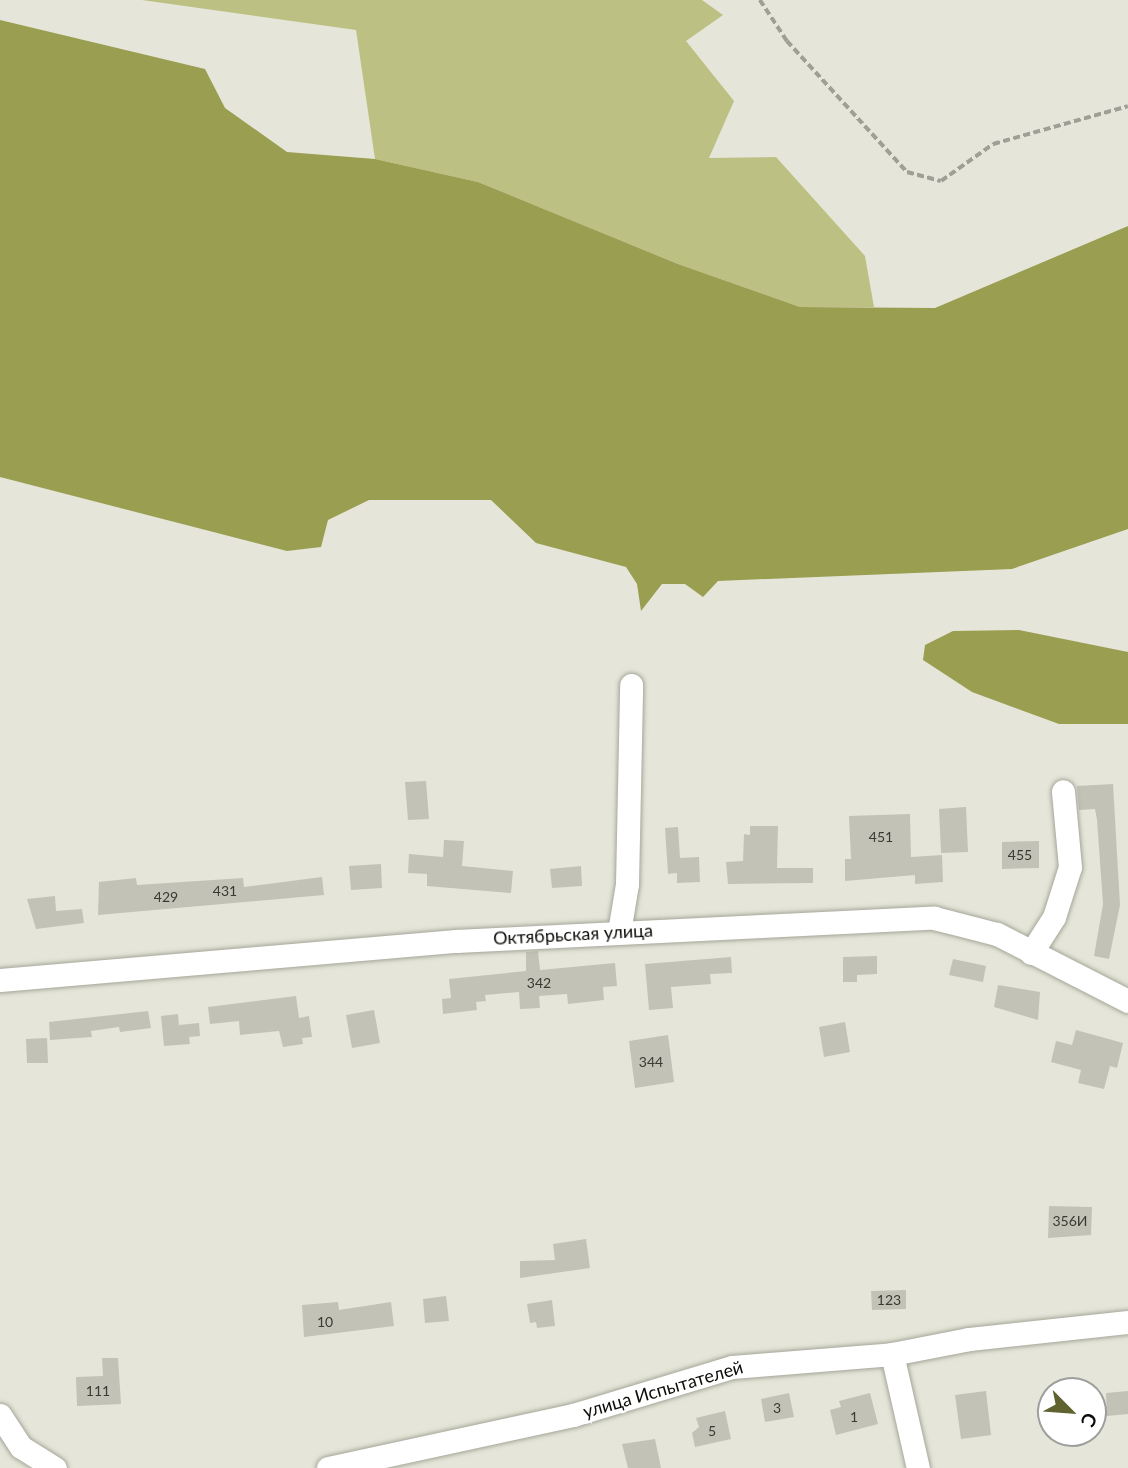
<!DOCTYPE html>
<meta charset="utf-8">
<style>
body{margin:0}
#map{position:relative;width:1128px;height:1468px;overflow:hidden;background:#e5e6d9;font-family:Lato,sans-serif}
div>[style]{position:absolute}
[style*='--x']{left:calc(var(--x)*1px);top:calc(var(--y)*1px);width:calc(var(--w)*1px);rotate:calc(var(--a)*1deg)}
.green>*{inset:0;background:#bcc082}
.water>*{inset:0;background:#9a9e51}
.building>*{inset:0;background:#c2c3b6}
.path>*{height:3.5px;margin-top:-1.75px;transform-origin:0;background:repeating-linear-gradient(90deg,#9e9f95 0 7px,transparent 0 10.5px)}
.roads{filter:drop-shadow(0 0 2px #a5a699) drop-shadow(0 0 2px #a5a699)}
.minor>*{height:23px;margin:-11.5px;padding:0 11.5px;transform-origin:11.5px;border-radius:11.5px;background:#fff}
span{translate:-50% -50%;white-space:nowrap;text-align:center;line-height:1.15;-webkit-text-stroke:5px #fff;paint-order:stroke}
.number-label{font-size:14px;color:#3a3a34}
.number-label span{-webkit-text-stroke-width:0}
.street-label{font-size:18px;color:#0c0c08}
.north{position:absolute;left:1037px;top:1377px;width:70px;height:70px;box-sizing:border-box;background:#fff;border:2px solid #9e9e9c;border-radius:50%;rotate:115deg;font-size:19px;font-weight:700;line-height:28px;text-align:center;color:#0c0c08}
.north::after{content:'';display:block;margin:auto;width:24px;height:32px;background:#606330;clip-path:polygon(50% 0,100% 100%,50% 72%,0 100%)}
</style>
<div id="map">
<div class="green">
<div style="clip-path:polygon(142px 0,702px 0,723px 15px,686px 41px,734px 101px,709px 158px,776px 157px,865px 256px,874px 307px,800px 307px,678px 264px,478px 182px,375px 159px,356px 30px)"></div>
</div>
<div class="water">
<div style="clip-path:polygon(0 20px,205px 69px,225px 108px,287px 152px,375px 159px,478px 182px,678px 264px,800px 307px,935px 308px,1128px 226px,1128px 529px,1012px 569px,718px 581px,703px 597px,685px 584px,662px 584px,641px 611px,637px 584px,626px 567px,536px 543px,491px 500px,369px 500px,328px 520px,321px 547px,287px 551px,0 477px)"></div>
<div style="clip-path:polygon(1019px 630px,1128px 652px,1128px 724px,1059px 724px,972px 692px,923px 660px,925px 645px,953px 631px)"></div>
</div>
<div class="building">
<div style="clip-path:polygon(426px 781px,429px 819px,408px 820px,405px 782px)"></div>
<div style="clip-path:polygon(1113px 784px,1120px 905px,1109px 959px,1094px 956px,1103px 904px,1097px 820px,1095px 809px,1079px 810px,1077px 786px)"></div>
<div style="clip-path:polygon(966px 807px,968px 852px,941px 853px,939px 809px)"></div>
<div style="clip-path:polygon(910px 814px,911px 857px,942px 855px,943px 882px,915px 884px,915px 875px,845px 881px,845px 859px,851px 859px,849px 816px)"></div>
<div style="clip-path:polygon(750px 826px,778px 826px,777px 868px,813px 868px,813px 883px,728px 884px,726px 862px,743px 861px,744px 834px,750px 835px)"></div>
<div style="clip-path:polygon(678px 827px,680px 858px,699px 857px,700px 882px,677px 883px,677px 873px,668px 874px,665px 828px)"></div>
<div style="clip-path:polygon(444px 840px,464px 841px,462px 866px,513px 871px,511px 893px,427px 886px,427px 874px,408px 873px,409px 854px,443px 857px)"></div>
<div style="clip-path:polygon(1039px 841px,1039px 868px,1002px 869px,1002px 842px)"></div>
<div style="clip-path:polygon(381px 864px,382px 888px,351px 890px,349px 866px)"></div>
<div style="clip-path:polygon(581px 866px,582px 886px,552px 888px,550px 869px)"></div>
<div style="clip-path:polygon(322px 877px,324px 895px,98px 915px,99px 882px,136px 878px,137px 885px,243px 878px,244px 887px)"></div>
<div style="clip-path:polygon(55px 896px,56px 911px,82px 909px,84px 923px,36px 929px,27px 899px)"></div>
<div style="clip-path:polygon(538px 951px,540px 970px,615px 963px,617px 986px,603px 987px,604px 1000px,568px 1004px,567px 994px,539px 996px,540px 1008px,520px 1009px,519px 992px,485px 995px,486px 1001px,476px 1002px,477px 1010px,443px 1014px,442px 999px,451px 998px,449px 979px,526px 971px,526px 952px)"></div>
<div style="clip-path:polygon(877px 956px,877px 974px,857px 975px,857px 982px,843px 982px,843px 957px)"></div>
<div style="clip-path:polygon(731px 957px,732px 973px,710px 974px,711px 984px,671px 987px,673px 1008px,649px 1010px,645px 964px)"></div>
<div style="clip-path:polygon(953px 959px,986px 966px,983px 982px,949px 975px)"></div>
<div style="clip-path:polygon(998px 985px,1040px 992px,1038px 1020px,994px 1007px)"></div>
<div style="clip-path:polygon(296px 996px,299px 1018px,309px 1016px,312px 1037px,302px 1038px,303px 1044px,283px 1047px,279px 1031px,240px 1035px,239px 1021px,210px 1024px,208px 1007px)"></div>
<div style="clip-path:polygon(374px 1010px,380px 1043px,352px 1048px,346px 1015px)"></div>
<div style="clip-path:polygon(148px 1011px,151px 1028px,120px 1032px,119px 1027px,91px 1031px,92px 1037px,50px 1040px,49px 1022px)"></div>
<div style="clip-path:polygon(178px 1014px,179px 1025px,199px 1023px,200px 1036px,189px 1037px,190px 1044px,164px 1046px,161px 1016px)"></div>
<div style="clip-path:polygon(845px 1022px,850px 1052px,824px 1057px,819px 1027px)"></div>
<div style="clip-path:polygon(1076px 1030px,1123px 1043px,1117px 1068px,1110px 1066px,1104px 1089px,1078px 1083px,1081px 1070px,1051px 1062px,1056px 1041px,1072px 1045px)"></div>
<div style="clip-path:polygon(668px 1035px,674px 1082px,635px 1088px,629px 1041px)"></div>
<div style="clip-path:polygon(47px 1038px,48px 1063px,27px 1063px,26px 1039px)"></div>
<div style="clip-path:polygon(1049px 1206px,1092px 1207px,1091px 1235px,1048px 1238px)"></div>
<div style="clip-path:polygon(586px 1239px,590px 1268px,520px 1278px,520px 1261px,555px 1260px,553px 1244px)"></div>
<div style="clip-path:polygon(906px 1290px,906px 1309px,872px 1310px,871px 1291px)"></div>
<div style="clip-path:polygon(446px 1296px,449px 1321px,425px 1323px,423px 1299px)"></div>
<div style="clip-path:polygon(552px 1300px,555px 1326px,537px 1328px,536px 1322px,530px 1323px,527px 1304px)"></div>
<div style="clip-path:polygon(338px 1302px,339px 1310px,391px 1302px,394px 1326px,304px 1337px,302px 1305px)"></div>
<div style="clip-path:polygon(102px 1358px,118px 1358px,121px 1404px,77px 1406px,76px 1377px,103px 1376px)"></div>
<div style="clip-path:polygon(986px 1391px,991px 1435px,961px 1439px,955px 1395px)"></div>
<div style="clip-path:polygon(1128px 1391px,1128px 1414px,1107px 1416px,1106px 1393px)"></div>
<div style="clip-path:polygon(789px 1393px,794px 1417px,765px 1422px,761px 1399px)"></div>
<div style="clip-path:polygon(870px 1393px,878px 1424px,836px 1435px,830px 1410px,841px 1407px,839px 1401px)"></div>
<div style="clip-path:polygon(725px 1411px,731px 1439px,695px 1447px,692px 1433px,699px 1427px,696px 1418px)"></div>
<div style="clip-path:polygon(655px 1439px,661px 1468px,628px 1468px,622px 1444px)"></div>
</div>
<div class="path">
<div style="--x:760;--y:0;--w:49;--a:56.6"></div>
<div style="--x:787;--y:41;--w:178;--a:47.5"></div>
<div style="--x:907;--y:172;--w:35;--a:15"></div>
<div style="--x:941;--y:181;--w:64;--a:-35.4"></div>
<div style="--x:993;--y:144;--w:140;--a:-15.7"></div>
</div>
<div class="roads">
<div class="minor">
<div style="--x:619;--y:932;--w:49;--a:-80.5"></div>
<div style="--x:627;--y:884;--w:199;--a:-88.8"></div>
<div style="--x:1031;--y:953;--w:43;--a:-57.4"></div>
<div style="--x:1054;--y:917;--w:52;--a:-72.3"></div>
<div style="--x:1070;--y:867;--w:76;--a:-95.3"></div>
<div style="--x:0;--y:980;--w:458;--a:-4.9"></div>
<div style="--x:456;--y:941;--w:479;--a:-2.8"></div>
<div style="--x:934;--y:918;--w:65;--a:14.3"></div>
<div style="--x:997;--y:934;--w:147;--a:27.1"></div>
<div style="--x:892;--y:1354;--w:117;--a:77.2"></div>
<div style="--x:0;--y:1415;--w:38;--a:57"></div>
<div style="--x:21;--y:1447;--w:40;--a:32"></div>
<div style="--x:328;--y:1468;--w:251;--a:-12.2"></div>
<div style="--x:573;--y:1415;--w:166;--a:-16.8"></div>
<div style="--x:732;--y:1367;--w:161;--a:-4.6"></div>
<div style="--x:892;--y:1354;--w:78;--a:-11"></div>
<div style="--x:969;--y:1339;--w:160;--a:-6.1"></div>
</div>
</div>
<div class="number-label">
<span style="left:881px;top:837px">451</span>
<span style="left:1020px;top:855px">455</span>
<span style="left:225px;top:891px">431</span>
<span style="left:166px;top:897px">429</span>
<span style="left:539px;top:983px">342</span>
<span style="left:651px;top:1062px">344</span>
<span style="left:1070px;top:1221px">356И</span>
<span style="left:889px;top:1300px">123</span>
<span style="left:325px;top:1322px">10</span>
<span style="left:98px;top:1391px">111</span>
<span style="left:777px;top:1408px">3</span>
<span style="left:854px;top:1417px">1</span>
<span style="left:712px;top:1431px">5</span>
</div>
<div class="street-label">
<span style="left:573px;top:934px;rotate:-3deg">Октябрьская улица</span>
<span style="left:663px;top:1389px;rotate:-16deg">улица Испытателей</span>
</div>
<div class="north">С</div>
</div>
